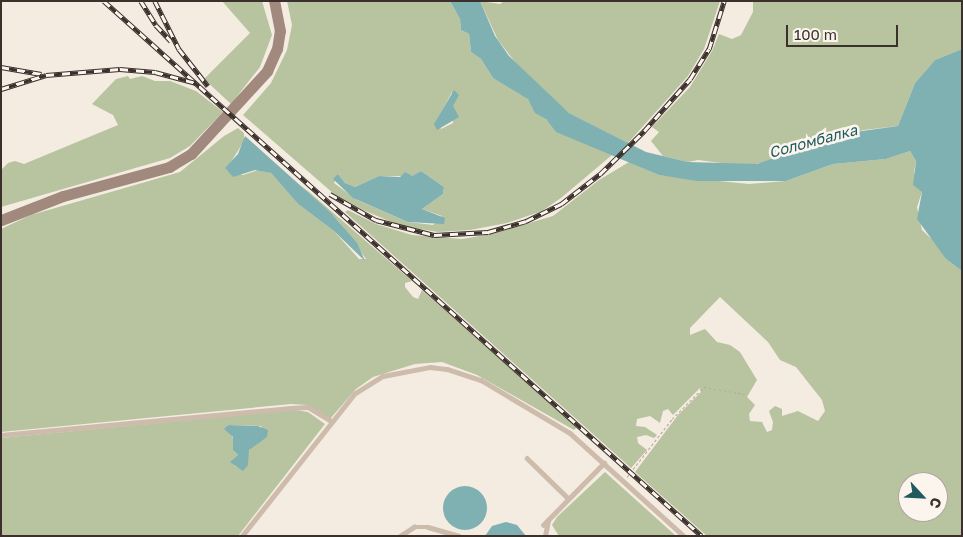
<!DOCTYPE html>
<meta charset="utf-8">
<style>
body{margin:0}
#map{position:relative;width:963px;height:537px;overflow:hidden;background:#f4ebe1;font-family:"Golos Text",sans-serif}
div>[style]{position:absolute}
[style*='--x']{left:calc(var(--x)*1px);top:calc(var(--y)*1px);width:calc(var(--w)*1px);rotate:calc(var(--a)*1deg)}
.green>*{inset:0;background:#b8c4a0}
.water>*{inset:0;background:#7fb0b2}
.round{border-radius:50%}
.path>*{height:1px;margin-top:-0.5px;transform-origin:0;background:repeating-linear-gradient(90deg,#b9a596 0 2.5px,transparent 0 5px)}
.service>*{height:4.5px;margin:-2.25px;padding:0 2.25px;transform-origin:2.25px;border-radius:2.25px;background:#cdbbac}
.secondary>*{height:11px;margin:-5.5px;padding:0 5.5px;transform-origin:5.5px;border-radius:5.5px;background:#a18a7d}
.rail>*{height:4.5px;margin-top:-2.25px;transform-origin:0;background:repeating-linear-gradient(90deg,#fbf5ee 0 8px,#3b302b 0 16px);box-sizing:border-box;border-block:1px solid #3b302b}
span{translate:-50% -50%;white-space:nowrap;text-align:center;line-height:1.15;-webkit-text-stroke:5px #fbf5ee;paint-order:stroke}
.water-label{font-size:15px;color:#1f5a5e;font-style:italic}
.frame{position:absolute;inset:0;border:2px solid #3b302b;pointer-events:none}
.north{position:absolute;left:898px;top:472px;width:50px;height:50px;box-sizing:border-box;background:#fbf5ee;border:1px solid #aea6a0;border-radius:50%;rotate:115deg;font-size:14px;font-weight:700;line-height:20px;text-align:center;color:#3b302b}
.north::after{content:'';display:block;margin:auto;width:18px;height:22px;background:#1f5a5e;clip-path:polygon(50% 0,100% 100%,50% 72%,0 100%)}
.scale{position:absolute;left:786px;top:25px;width:112px;height:22px;box-sizing:border-box;border:2px solid #3b302b;border-top:0;padding-left:6px;font-size:15px;line-height:18px;white-space:nowrap;color:#3b302b;-webkit-text-stroke:4px #fbf5ee;paint-order:stroke}
</style>
<div id="map">
<div class="green">
<div style="clip-path:polygon(222px 1px,262px 1px,272px 35px,260px 67px,231px 104px,204px 79px,250px 33px)"></div>
<div style="clip-path:polygon(evenodd,287px 1px,450px 1px,460px 19px,461px 30px,469px 34px,471px 52px,481px 59px,493px 78px,525px 96px,555px 129px,612px 155px,561px 198px,542px 211px,507px 223px,470px 230px,438px 232px,401px 226px,363px 210px,334px 194px,243px 115px,271px 83px,287px 50px,292px 25px,287px 1px,452px 92px,453px 123px,441px 129px,438px 118px,452px 92px,287px 1px,421px 171px,444px 187px,443px 194px,422px 209px,442px 216px,433px 225px,408px 222px,357px 200px,334px 183px,338px 174px,345px 183px,355px 187px,379px 176px,412px 176px,421px 171px)"></div>
<div style="clip-path:polygon(480px 1px,500px 4px,504px 1px,720px 1px,704px 49px,688px 76px,628px 143px,569px 113px,522px 71px,498px 40px)"></div>
<div style="clip-path:polygon(753px 1px,962px 1px,962px 49px,935px 60px,915px 83px,898px 126px,864px 130px,799px 147px,767px 162px,745px 166px,698px 160px,688px 162px,663px 156px,651px 141px,659px 132px,652px 127px,690px 87px,712px 51px,719px 34px,732px 39px,741px 35px,753px 12px)"></div>
<div style="clip-path:polygon(128px 76px,130px 79px,142px 76px,155px 81px,170px 81px,196px 91px,223px 112px,190px 146px,170px 158px,1px 207px,1px 170px,8px 163px,15px 161px,24px 164px,118px 125px,113px 115px,92px 104px,116px 79px)"></div>
<div style="clip-path:polygon(238px 128px,244px 133px,244px 141px,226px 170px,243px 175px,258px 170px,271px 173px,298px 204px,334px 231px,359px 259px,366px 259px,339px 222px,300px 185px,308px 191px,412px 281px,405px 283px,405px 287px,413px 297px,418px 299px,422px 290px,577px 427px,574px 430px,477px 375px,442px 362px,415px 364px,373px 377px,356px 389px,330px 419px,307px 405px,291px 404px,1px 432px,1px 229px,31px 215px,180px 172px,224px 136px)"></div>
<div style="clip-path:polygon(evenodd,910px 151px,916px 161px,914px 172px,922px 192px,917px 207px,922px 230px,940px 247px,946px 259px,962px 271px,962px 536px,707px 536px,635px 472px,678px 415px,701px 392px,700px 388px,673px 415px,668px 409px,663px 411px,660px 423px,650px 416px,637px 419px,636px 426px,645px 427px,657px 435px,654px 438px,646px 435px,637px 437px,638px 443px,647px 450px,631px 468px,345px 212px,348px 210px,376px 224px,412px 235px,462px 239px,492px 234px,553px 216px,599px 180px,629px 162px,659px 175px,749px 184px,786px 181px,833px 164px,886px 159px,910px 151px,720px 297px,768px 342px,780px 360px,796px 367px,822px 400px,825px 411px,818px 421px,798px 411px,782px 416px,782px 409px,775px 406px,769px 411px,773px 422px,772px 430px,767px 432px,762px 422px,750px 421px,749px 414px,755px 405px,747px 397px,757px 380px,740px 352px,730px 345px,717px 342px,705px 329px,690px 335px,690px 328px,720px 297px,910px 151px,908px 482px,938px 482px,938px 512px,908px 512px,908px 482px)"></div>
<div style="clip-path:polygon(evenodd,295px 410px,308px 412px,325px 424px,238px 536px,1px 536px,1px 438px,295px 410px,227px 425px,261px 426px,267px 437px,252px 446px,246px 455px,247px 460px,236px 467px,232px 461px,238px 455px,234px 451px,235px 443px,227px 425px)"></div>
<div style="clip-path:polygon(605px 472px,676px 536px,559px 536px,552px 525px,557px 517px)"></div>
</div>
<div class="water">
<div style="clip-path:polygon(450px 1px,480px 1px,495px 36px,509px 56px,569px 113px,646px 152px,688px 162px,757px 164px,841px 134px,898px 126px,915px 83px,935px 60px,962px 49px,962px 271px,946px 259px,917px 219px,922px 192px,913px 185px,916px 161px,910px 151px,886px 159px,833px 164px,786px 181px,697px 181px,659px 175px,556px 132px,546px 119px,535px 113px,528px 99px,493px 78px,481px 59px,471px 52px,469px 34px,461px 30px,460px 19px)"></div>
<div style="clip-path:polygon(454px 90px,459px 95px,453px 106px,459px 117px,437px 130px,434px 124px)"></div>
<div style="clip-path:polygon(245px 136px,331px 213px,357px 243px,365px 261px,334px 231px,298px 204px,271px 173px,255px 170px,233px 177px,225px 168px,238px 154px)"></div>
<div style="clip-path:polygon(421px 171px,444px 187px,443px 194px,422px 209px,445px 218px,444px 224px,408px 222px,353px 198px,333px 179px,338px 174px,345px 183px,355px 187px,379px 176px,400px 177px,405px 172px,412px 176px)"></div>
<div style="clip-path:polygon(228px 425px,258px 426px,268px 430px,267px 437px,249px 450px,248px 465px,243px 471px,230px 462px,238px 455px,233px 450px,233px 437px,224px 429px)"></div>
<div class="round" style="left:443px;top:486px;width:44px;height:44px"></div>
<div style="clip-path:polygon(506px 522px,517px 525px,526px 536px,485px 536px,492px 526px)"></div>
</div>
<div class="path">
<div style="--x:627;--y:477;--w:73;--a:-52.2"></div>
<div style="--x:672;--y:419;--w:45;--a:-45"></div>
<div style="--x:704;--y:387;--w:41;--a:9.9"></div>
</div>
<div class="service">
<div style="--x:1;--y:435;--w:291;--a:-5.3"></div>
<div style="--x:291;--y:408;--w:17;--a:-3"></div>
<div style="--x:308;--y:407;--w:27;--a:31"></div>
<div style="--x:527;--y:458;--w:57;--a:44.3"></div>
<div style="--x:543;--y:525;--w:87;--a:-45.5"></div>
<div style="--x:242;--y:536;--w:181;--a:-51.7"></div>
<div style="--x:354;--y:394;--w:34;--a:-32"></div>
<div style="--x:383;--y:376;--w:48;--a:-10.8"></div>
<div style="--x:430;--y:367;--w:17;--a:7"></div>
<div style="--x:447;--y:369;--w:36;--a:18"></div>
<div style="--x:481;--y:380;--w:104;--a:30.8"></div>
<div style="--x:570;--y:433;--w:154;--a:42.1"></div>
<div style="--x:400;--y:536;--w:17;--a:-33"></div>
<div style="--x:414;--y:527;--w:14;--a:0"></div>
<div style="--x:428;--y:527;--w:32;--a:16"></div>
<div style="--x:545;--y:536;--w:16;--a:-79"></div>
</div>
<div class="secondary">
<div style="--x:1;--y:220;--w:66;--a:-21.2"></div>
<div style="--x:63;--y:196;--w:110;--a:-15.3"></div>
<div style="--x:169;--y:167;--w:26;--a:-31"></div>
<div style="--x:191;--y:154;--w:113;--a:-47.5"></div>
<div style="--x:267;--y:71;--w:24;--a:-66"></div>
<div style="--x:277;--y:49;--w:18;--a:-81"></div>
<div style="--x:280;--y:31;--w:31;--a:-101"></div>
</div>
<div class="rail">
<div style="--x:104;--y:1;--w:802;--a:41.82"></div>
<div style="--x:141;--y:1;--w:28;--a:58"></div>
<div style="--x:156;--y:25;--w:22;--a:47"></div>
<div style="--x:155;--y:1;--w:54;--a:63.4"></div>
<div style="--x:179;--y:49;--w:47;--a:51.9"></div>
<div style="--x:1;--y:67;--w:41;--a:9.9"></div>
<div style="--x:1;--y:89;--w:47;--a:-17.3"></div>
<div style="--x:46;--y:75;--w:74;--a:-4.6"></div>
<div style="--x:120;--y:69;--w:35;--a:5"></div>
<div style="--x:155;--y:72;--w:42;--a:15"></div>
<div style="--x:330;--y:194;--w:53;--a:29.5"></div>
<div style="--x:376;--y:220;--w:60;--a:14.5"></div>
<div style="--x:434;--y:235;--w:54;--a:-3.2"></div>
<div style="--x:488;--y:232;--w:40;--a:-16"></div>
<div style="--x:526;--y:221;--w:39;--a:-26"></div>
<div style="--x:561;--y:204;--w:49;--a:-37.6"></div>
<div style="--x:600;--y:174;--w:62;--a:-44.3"></div>
<div style="--x:644;--y:131;--w:69;--a:-48.5"></div>
<div style="--x:690;--y:79;--w:36;--a:-58"></div>
<div style="--x:709;--y:49;--w:50;--a:-72.6"></div>
</div>
<div class="water-label">
<span style="left:813px;top:141px;rotate:-15deg">Соломбалка</span>
</div>
<div class="frame"></div>
<div class="north">С</div>
<div class="scale">100 m</div>
</div>
